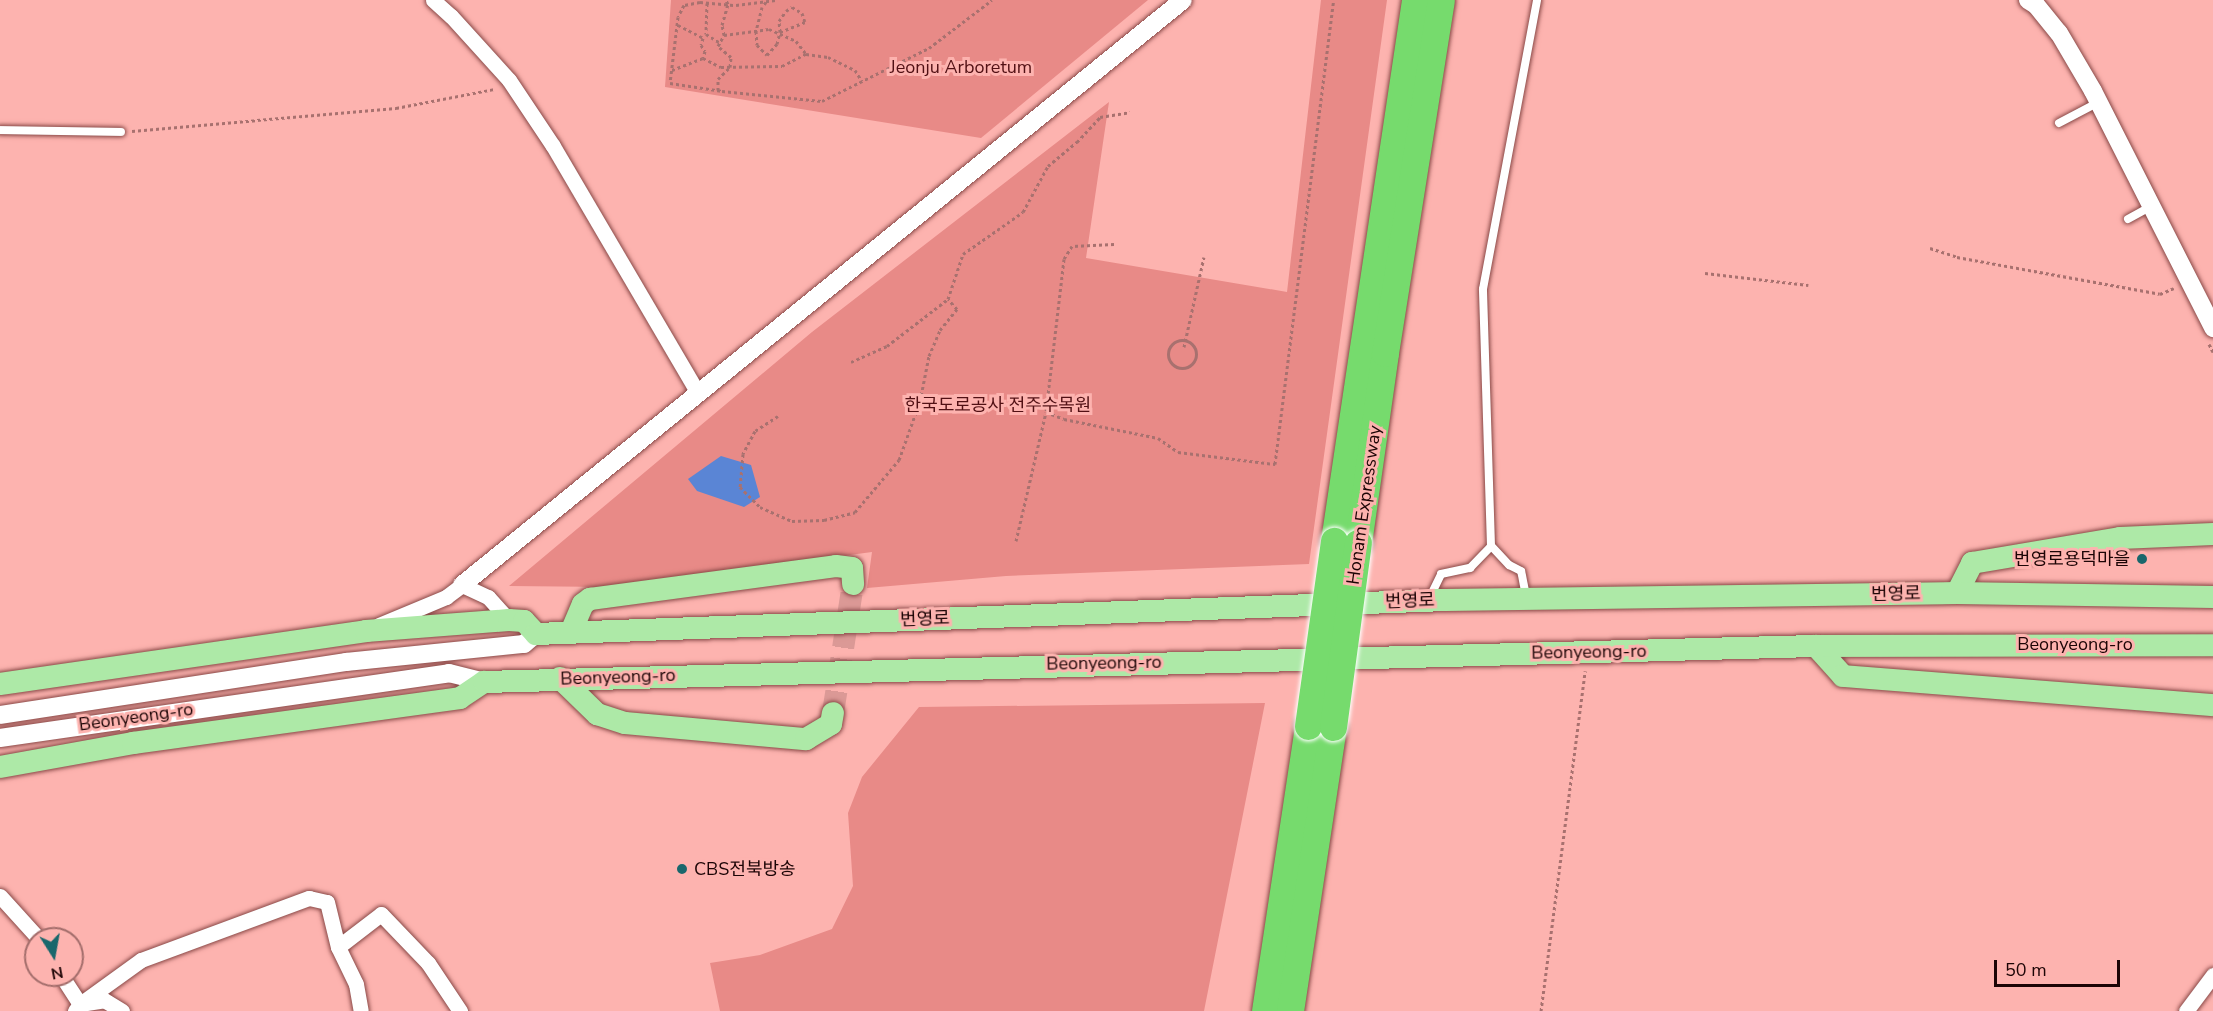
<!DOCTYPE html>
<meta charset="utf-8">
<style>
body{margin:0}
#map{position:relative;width:2213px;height:1011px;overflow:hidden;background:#fdb3af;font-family:"Nunito Sans","Noto Sans KR",sans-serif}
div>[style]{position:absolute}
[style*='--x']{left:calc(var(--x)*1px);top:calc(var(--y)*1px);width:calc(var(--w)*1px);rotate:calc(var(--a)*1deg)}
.green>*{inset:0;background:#e88a87}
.water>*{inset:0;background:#5a85d5}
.primary-tunnel>*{height:22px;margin-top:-11px;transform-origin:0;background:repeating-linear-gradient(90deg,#db9996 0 22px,transparent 0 33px)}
.path>*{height:3px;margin-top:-1.5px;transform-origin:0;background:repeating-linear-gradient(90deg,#a8716f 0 3px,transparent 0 6px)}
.path>.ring{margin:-1.5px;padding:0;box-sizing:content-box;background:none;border:3px solid #a8716f;border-radius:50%}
.roads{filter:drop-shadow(0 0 2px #894947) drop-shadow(0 0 2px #894947)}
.service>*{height:8px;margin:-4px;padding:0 4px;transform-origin:4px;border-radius:4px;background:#fff}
.minor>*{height:15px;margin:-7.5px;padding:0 7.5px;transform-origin:7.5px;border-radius:7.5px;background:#fff}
.tertiary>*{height:18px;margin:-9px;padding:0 9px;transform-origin:9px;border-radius:9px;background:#fff}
.primary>*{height:22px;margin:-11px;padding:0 11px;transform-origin:11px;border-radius:11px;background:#ade9a7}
.motorway>*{height:27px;margin:-13.5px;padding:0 13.5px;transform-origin:13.5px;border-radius:13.5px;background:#76db6d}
.bridges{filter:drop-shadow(0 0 2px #fff) drop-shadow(0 0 2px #fff)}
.motorway-bridge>*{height:27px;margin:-13.5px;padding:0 13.5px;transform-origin:13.5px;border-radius:13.5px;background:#76db6d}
.dots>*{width:16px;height:16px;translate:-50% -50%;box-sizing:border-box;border:3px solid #fdb3af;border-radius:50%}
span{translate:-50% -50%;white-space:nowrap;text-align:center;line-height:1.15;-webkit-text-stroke:6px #fdb3af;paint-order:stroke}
.park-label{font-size:18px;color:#511014}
.street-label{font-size:18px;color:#1c0405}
.poi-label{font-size:18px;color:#1c0405}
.right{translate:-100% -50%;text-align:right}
.left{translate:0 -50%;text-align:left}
.north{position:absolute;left:24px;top:927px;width:60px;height:60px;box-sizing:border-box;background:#fdb3af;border:2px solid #a36d6b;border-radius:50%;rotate:169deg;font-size:16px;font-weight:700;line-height:24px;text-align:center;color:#1c0405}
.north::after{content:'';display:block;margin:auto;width:21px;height:27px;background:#19676c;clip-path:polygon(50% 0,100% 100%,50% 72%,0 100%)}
.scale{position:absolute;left:1994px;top:960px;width:126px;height:27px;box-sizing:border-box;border:3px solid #1c0405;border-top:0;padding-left:8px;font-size:18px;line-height:21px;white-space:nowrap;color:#1c0405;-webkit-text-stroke:4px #fdb3af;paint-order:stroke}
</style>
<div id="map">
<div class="green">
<div style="clip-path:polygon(671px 0,1148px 0,981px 138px,665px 87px)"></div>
<div style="clip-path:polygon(1321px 0,1387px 0,1309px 564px,1006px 576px,867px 588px,872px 552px,610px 587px,509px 586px,812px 332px,1109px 102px,1086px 258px,1287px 292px)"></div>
<div style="clip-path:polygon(1265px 703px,1204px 1011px,720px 1011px,710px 963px,760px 955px,832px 929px,853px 886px,848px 813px,862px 777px,919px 707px)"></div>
</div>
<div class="water">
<div style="clip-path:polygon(721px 456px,751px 465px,760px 497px,744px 507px,697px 491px,688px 479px)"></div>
</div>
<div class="primary-tunnel">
<div style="--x:833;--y:713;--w:131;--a:-81.2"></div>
</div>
<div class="path">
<div style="--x:700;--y:2;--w:16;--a:169"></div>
<div style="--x:684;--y:5;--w:13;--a:117"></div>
<div style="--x:678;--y:17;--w:66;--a:96.9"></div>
<div style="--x:670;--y:83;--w:53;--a:8.7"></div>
<div style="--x:722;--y:91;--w:100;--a:5.7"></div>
<div style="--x:822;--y:101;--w:119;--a:-26.4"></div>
<div style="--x:929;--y:48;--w:79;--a:-37.3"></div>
<div style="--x:700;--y:2;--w:36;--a:5"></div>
<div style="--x:736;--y:5;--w:40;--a:-7.1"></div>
<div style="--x:766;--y:2;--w:6;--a:129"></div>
<div style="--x:762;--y:7;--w:25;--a:104"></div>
<div style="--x:756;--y:31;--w:14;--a:86"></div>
<div style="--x:757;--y:45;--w:14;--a:45"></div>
<div style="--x:767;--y:55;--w:15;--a:-48"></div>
<div style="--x:777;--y:44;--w:12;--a:-76"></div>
<div style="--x:780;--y:32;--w:11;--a:-95"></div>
<div style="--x:779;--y:21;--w:12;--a:-55"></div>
<div style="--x:786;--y:11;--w:7;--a:-34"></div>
<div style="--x:792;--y:7;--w:12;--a:31"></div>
<div style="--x:802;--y:13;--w:9;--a:72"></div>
<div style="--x:805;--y:22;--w:27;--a:158"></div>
<div style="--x:707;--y:3;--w:31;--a:92"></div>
<div style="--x:706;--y:34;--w:15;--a:32"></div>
<div style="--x:678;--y:25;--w:28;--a:27"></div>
<div style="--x:724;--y:35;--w:10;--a:-101"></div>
<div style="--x:722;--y:25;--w:22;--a:-74"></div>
<div style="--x:728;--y:4;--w:4;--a:-117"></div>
<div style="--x:703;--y:38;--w:7;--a:106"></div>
<div style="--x:701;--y:45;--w:7;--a:56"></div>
<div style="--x:705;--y:51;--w:7;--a:106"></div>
<div style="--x:672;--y:70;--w:33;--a:-21"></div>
<div style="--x:703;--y:58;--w:20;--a:27"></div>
<div style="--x:721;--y:67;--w:61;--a:-0.9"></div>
<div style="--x:782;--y:66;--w:27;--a:-27"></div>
<div style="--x:806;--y:54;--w:22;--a:8"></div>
<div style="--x:828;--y:57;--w:30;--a:26"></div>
<div style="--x:855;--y:70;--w:13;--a:58"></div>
<div style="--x:718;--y:90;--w:11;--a:-90"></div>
<div style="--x:718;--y:79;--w:17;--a:-45"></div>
<div style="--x:730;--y:67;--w:10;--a:-84"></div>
<div style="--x:731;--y:57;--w:17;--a:-140"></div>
<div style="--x:718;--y:46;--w:13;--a:-61"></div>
<div style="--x:724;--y:35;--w:45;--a:-7.6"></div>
<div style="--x:769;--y:29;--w:30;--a:24"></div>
<div style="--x:796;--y:41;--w:16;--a:52"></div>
<div style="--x:132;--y:131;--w:265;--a:-5"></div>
<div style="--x:396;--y:108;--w:101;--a:-10.9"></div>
<div style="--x:1114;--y:244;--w:42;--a:177.3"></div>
<div style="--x:1072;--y:246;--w:15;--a:122"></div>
<div style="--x:1064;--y:259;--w:154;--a:96.7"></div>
<div style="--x:1046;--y:412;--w:19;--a:21"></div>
<div style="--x:1064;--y:419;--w:96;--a:11.4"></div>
<div style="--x:1158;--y:438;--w:24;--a:35"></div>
<div style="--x:1178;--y:452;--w:98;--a:7.1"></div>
<div style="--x:1275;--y:464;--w:468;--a:-82.8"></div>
<div style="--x:1930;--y:248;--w:28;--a:18"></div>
<div style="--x:1957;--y:257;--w:206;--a:10.3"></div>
<div style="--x:2160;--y:294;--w:15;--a:-23"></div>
<div style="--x:1705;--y:273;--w:104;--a:6.6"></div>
<div class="ring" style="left:1168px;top:340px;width:25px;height:25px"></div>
<div style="--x:2209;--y:344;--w:9;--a:63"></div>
<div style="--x:1184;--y:347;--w:92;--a:-77.5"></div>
<div style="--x:851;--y:362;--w:39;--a:-24"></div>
<div style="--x:887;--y:346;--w:77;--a:-37.6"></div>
<div style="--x:948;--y:299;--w:47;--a:-71.6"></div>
<div style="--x:963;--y:254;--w:73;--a:-35"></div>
<div style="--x:1023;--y:212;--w:52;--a:-61.5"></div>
<div style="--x:1048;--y:166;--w:38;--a:-40"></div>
<div style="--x:1077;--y:142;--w:34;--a:-47"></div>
<div style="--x:1100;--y:117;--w:30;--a:-9"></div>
<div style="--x:778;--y:416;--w:27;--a:147"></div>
<div style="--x:755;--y:431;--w:26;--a:118"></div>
<div style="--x:743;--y:454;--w:33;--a:95"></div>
<div style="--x:740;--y:487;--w:28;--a:45"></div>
<div style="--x:760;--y:507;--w:35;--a:24"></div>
<div style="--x:792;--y:521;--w:32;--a:-2"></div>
<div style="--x:824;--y:520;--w:32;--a:-14"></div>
<div style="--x:855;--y:512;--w:68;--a:-49.8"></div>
<div style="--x:899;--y:460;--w:63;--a:-70.4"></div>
<div style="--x:920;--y:401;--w:46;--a:-78.7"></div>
<div style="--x:929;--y:356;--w:28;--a:-67"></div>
<div style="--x:940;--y:330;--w:27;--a:-51"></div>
<div style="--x:957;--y:309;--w:13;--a:-132"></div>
<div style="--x:1016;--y:541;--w:132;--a:-76.9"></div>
<div style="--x:1541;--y:1011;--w:343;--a:-82.6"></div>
</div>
<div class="roads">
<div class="service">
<div style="--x:2059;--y:123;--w:43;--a:-27.8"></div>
<div style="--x:0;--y:130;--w:121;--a:0.9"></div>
<div style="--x:2128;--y:219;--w:26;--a:-29"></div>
<div style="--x:1526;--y:596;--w:25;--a:-101"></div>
<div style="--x:1521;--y:571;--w:13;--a:-153"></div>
<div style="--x:1509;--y:565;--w:26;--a:-133"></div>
<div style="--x:1491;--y:546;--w:257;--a:-91.8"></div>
<div style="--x:1483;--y:289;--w:294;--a:-79.4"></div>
<div style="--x:1430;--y:597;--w:25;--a:-64"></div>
<div style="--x:1441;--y:574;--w:30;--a:-12"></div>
<div style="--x:1470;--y:568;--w:30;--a:-46"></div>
</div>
<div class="minor">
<div style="--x:433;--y:0;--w:24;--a:42"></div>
<div style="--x:451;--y:16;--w:86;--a:47.8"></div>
<div style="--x:509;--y:80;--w:79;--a:56.3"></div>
<div style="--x:553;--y:146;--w:286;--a:59.6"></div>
<div style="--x:379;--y:625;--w:73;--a:-22.7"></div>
<div style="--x:446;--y:597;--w:20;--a:-37"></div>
<div style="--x:462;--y:585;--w:29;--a:25"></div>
<div style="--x:488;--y:597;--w:31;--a:48"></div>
<div style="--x:0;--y:896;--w:58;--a:47.8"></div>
<div style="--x:338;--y:947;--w:54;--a:-37.5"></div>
<div style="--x:381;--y:914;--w:68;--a:46.2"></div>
<div style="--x:428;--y:963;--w:58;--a:56.3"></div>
<div style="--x:61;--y:975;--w:35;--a:57"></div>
<div style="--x:80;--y:1004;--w:24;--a:-9"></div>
<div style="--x:104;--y:1000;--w:21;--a:31"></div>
<div style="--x:75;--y:1011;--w:9;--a:-54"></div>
<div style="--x:80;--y:1004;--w:75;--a:-35.8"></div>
<div style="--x:141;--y:960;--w:179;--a:-20.3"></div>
<div style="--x:309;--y:898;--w:18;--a:13"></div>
<div style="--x:327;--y:902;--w:46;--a:76.3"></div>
<div style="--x:338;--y:947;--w:41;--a:64.1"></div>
<div style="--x:356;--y:984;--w:27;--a:80"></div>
<div style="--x:2186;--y:1011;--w:45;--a:-53.1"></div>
</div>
<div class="tertiary">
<div style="--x:2028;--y:0;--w:9;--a:32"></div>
<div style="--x:2036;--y:5;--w:36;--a:51"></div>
<div style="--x:2059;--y:33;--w:67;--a:59.6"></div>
<div style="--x:2093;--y:91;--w:266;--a:63.1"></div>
<div style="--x:462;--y:585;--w:928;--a:-39.05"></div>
<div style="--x:0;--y:715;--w:350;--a:-8.7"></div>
<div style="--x:346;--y:662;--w:179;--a:-5.8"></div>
<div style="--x:524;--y:644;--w:16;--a:-40"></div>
<div style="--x:0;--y:738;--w:454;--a:-8.2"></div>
<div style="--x:449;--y:673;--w:36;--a:14"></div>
</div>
<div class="primary">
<div style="--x:1957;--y:593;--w:34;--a:-63"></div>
<div style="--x:1972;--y:563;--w:150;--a:-9.6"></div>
<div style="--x:2120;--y:538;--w:93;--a:-2.5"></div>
<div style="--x:571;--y:632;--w:30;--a:-67"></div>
<div style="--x:583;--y:604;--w:9;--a:-36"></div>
<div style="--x:590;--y:599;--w:248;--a:-7.6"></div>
<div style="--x:836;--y:566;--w:16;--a:7"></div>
<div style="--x:852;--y:568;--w:16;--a:86"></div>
<div style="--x:1816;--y:646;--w:40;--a:48"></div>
<div style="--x:1843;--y:676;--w:371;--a:4.5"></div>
<div style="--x:560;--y:678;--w:52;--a:44.2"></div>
<div style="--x:597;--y:714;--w:29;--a:18"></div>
<div style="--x:625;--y:723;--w:182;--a:5.1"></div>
<div style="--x:806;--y:739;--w:29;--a:-31"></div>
<div style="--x:831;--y:724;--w:11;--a:-80"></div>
<div style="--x:0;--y:684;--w:370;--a:-8.2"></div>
<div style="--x:366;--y:631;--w:143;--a:-4.4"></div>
<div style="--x:509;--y:620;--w:15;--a:4"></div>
<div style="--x:524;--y:621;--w:18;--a:47"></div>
<div style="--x:536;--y:634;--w:910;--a:-2.14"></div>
<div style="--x:1445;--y:600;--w:512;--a:-0.78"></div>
<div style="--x:1957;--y:593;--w:256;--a:0.9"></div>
<div style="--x:0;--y:767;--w:135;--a:-10.2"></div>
<div style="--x:133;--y:743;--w:330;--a:-7.8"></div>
<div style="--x:460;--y:698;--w:29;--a:-34"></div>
<div style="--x:484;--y:682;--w:1332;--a:-1.55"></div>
<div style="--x:1816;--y:646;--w:397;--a:-0.1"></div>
</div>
<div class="motorway">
<div style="--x:1334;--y:541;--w:547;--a:-81.48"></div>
<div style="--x:1358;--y:543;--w:192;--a:-81.9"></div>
<div style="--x:1385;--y:353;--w:357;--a:-81"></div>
<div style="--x:1265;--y:1011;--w:288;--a:-81.4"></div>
<div style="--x:1290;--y:1011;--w:287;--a:-81.4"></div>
</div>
</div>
<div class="bridges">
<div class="motorway-bridge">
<div style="--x:1308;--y:726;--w:187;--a:-82"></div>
<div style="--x:1333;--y:727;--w:186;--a:-82.3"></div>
</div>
</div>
<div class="dots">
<div style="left:2142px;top:559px;background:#19676c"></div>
<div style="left:682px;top:869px;background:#19676c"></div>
</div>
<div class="park-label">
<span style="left:961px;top:67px">Jeonju Arboretum</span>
<span style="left:998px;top:405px">한국도로공사 전주수목원</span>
</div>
<div class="street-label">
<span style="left:1364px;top:505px;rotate:-82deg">Honam Expressway</span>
<span style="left:1896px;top:594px;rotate:-1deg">번영로</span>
<span style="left:1410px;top:601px;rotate:-2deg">번영로</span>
<span style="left:925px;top:619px;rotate:-2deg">번영로</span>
<span style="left:2075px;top:644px">Beonyeong-ro</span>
<span style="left:1589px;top:652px;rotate:-1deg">Beonyeong-ro</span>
<span style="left:1104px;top:663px;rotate:-1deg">Beonyeong-ro</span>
<span style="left:618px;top:677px;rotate:-2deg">Beonyeong-ro</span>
<span style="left:136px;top:717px;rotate:-8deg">Beonyeong-ro</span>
</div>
<div class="poi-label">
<span class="right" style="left:2130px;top:559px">번영로용덕마을</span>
<span class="left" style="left:694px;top:869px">CBS전북방송</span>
</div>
<div class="north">N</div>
<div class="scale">50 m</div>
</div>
